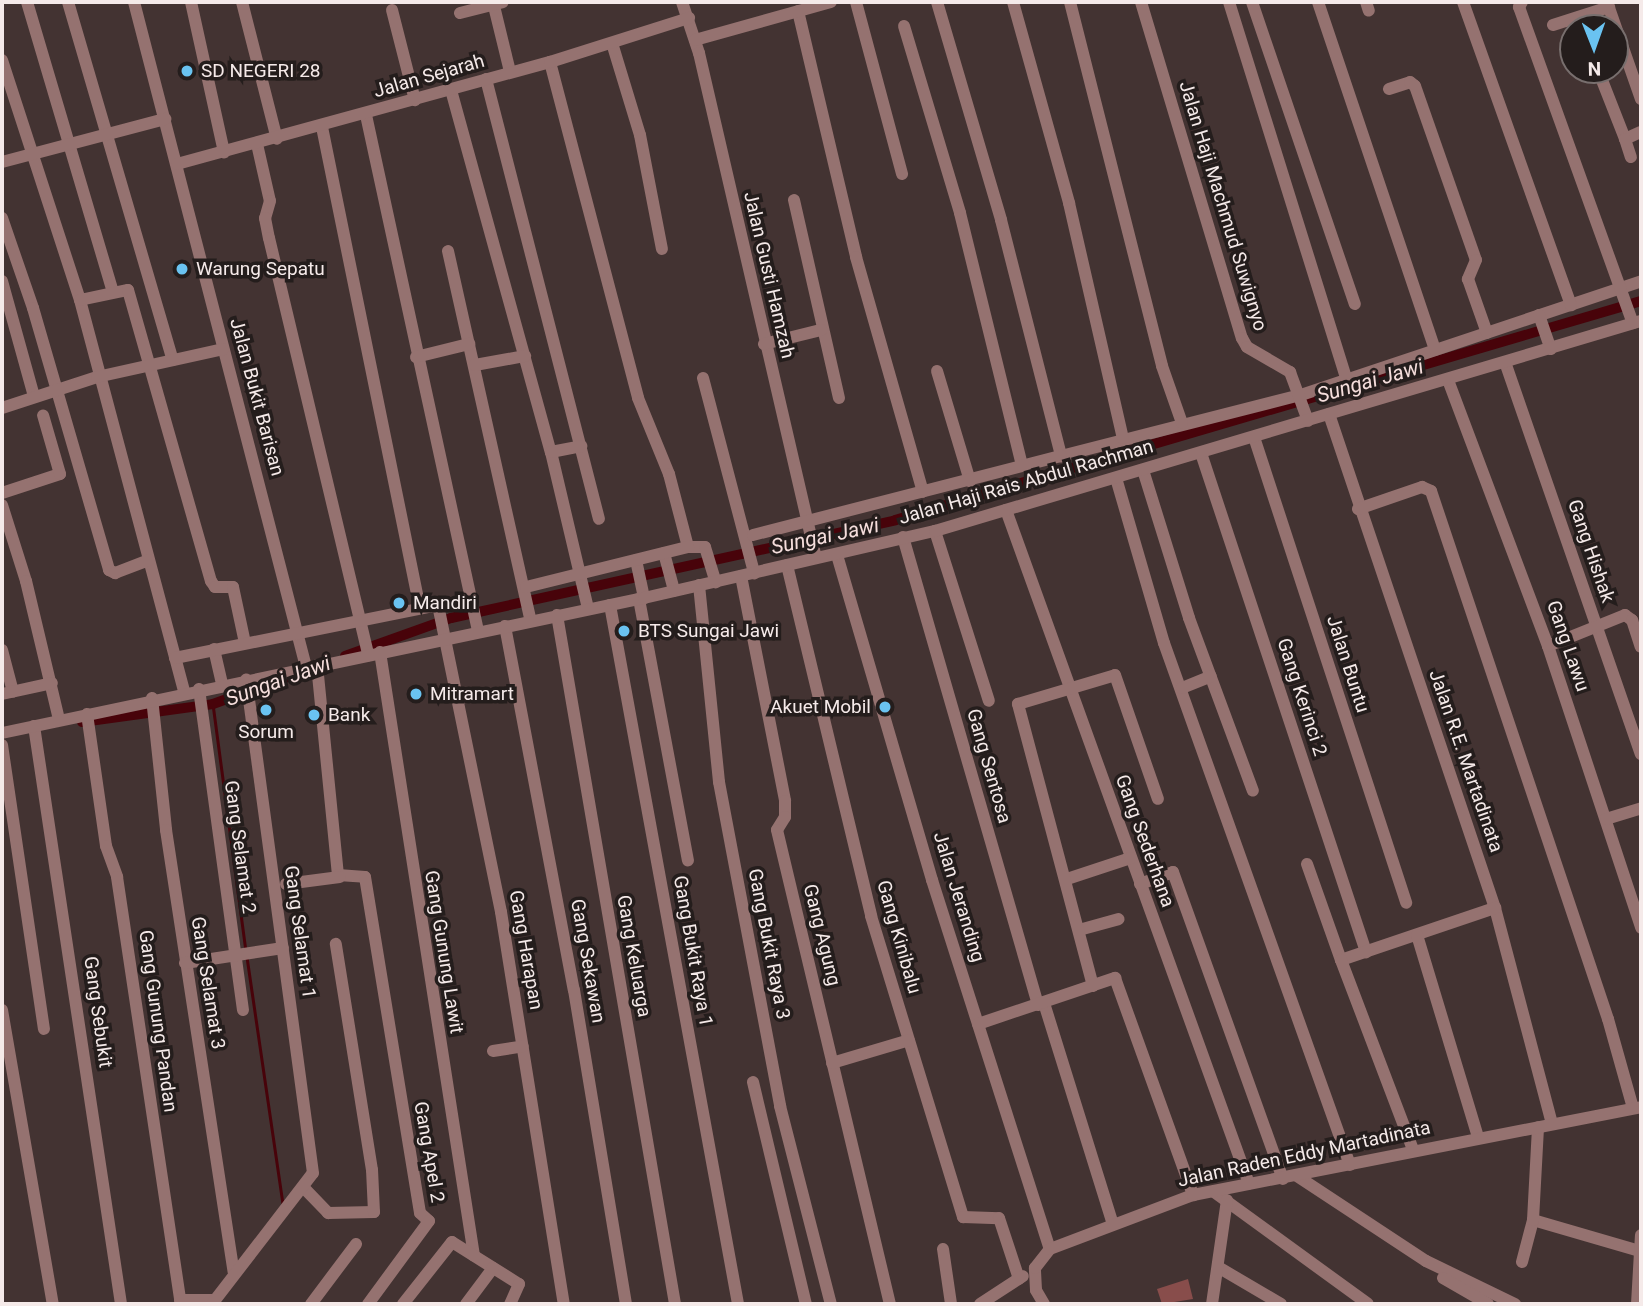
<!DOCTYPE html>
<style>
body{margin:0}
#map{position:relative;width:1643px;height:1306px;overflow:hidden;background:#433332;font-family:Roboto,sans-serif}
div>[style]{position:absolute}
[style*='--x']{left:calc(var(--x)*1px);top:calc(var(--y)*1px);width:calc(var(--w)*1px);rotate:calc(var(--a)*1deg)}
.green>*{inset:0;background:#884d4b}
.stream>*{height:2.5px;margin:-1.25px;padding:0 1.25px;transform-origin:1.25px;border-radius:1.25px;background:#48030a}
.canal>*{height:10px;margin:-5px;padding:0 5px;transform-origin:5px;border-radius:5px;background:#48030a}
.minor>*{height:12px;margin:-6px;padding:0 6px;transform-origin:6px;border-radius:6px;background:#957270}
.dots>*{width:19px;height:19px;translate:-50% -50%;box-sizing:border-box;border:4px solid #241d1c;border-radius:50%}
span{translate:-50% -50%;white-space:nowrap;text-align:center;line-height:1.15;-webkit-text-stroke:7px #241d1c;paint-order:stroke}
.poi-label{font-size:19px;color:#f5eae9}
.left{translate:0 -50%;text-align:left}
.right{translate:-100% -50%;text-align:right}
.street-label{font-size:19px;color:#f5eae9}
.water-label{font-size:21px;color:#f5dedc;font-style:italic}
.frame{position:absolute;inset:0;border:4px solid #f5eae9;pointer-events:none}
.north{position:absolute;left:1559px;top:14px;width:70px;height:70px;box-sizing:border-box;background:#241d1c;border:2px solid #786f6e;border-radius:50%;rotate:179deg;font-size:19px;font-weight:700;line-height:28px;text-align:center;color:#f5eae9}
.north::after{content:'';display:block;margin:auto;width:24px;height:32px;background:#6ac3f1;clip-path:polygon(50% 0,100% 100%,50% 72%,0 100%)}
</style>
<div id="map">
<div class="green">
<div style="clip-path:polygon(1188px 1279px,1193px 1299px,1162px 1304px,1157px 1289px)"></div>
</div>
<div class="stream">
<div style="--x:213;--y:704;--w:249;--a:82.4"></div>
<div style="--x:247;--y:957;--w:249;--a:81.7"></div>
</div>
<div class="canal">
<div style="--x:345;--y:656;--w:113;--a:-19.7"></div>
<div style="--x:451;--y:618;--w:455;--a:-12.4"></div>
<div style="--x:895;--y:520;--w:777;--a:-16.36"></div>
<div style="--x:82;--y:722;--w:132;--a:-7.8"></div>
<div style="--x:213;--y:704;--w:77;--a:-19.9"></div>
</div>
<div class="minor">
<div style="--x:27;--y:2;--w:302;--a:73.5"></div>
<div style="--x:68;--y:2;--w:373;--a:73.7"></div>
<div style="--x:134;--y:2;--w:687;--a:75.5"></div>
<div style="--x:191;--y:2;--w:154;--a:77.6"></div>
<div style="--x:242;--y:2;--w:141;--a:75.7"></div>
<div style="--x:493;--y:2;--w:72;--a:76.3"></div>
<div style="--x:682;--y:2;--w:54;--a:71.6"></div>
<div style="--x:699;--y:53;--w:518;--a:76.96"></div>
<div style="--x:856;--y:2;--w:178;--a:75"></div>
<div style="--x:937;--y:2;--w:227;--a:73.6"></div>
<div style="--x:1001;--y:220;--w:244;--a:75.7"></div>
<div style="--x:1061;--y:456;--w:248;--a:-14.3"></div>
<div style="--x:1301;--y:395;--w:359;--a:-18.5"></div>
<div style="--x:1013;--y:2;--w:209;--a:74.4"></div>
<div style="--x:1069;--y:203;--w:241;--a:77.1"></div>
<div style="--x:1070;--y:2;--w:375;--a:75.8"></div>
<div style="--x:1162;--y:366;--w:60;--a:70.7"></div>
<div style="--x:1141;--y:2;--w:351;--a:73.3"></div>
<div style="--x:1242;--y:338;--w:10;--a:61"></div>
<div style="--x:1247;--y:347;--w:50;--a:30.2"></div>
<div style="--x:1290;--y:372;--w:52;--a:69.8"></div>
<div style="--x:1229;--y:2;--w:393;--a:72.7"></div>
<div style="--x:1252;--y:2;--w:319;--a:71.2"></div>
<div style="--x:1318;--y:2;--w:367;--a:71.4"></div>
<div style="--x:1366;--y:2;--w:9;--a:72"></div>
<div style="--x:1463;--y:2;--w:322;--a:70.4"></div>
<div style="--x:1522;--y:2;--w:6;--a:121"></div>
<div style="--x:1519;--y:7;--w:336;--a:70.2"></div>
<div style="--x:1607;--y:2;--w:103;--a:70.7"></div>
<div style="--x:392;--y:10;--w:93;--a:75.7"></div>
<div style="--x:798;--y:11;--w:253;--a:76.7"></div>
<div style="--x:856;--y:257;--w:244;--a:74.1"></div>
<div style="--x:460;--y:13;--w:44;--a:-14.3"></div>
<div style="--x:1553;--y:25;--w:59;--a:-17.8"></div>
<div style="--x:904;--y:26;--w:195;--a:73.3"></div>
<div style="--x:960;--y:213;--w:260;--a:76.2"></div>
<div style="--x:695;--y:40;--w:141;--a:-15.6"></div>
<div style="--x:612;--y:43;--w:96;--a:73.1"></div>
<div style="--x:640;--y:135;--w:116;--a:79.1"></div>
<div style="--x:2;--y:60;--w:252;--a:72"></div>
<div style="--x:80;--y:300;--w:406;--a:75.1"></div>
<div style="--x:550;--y:62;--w:347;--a:75.3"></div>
<div style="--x:638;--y:398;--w:82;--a:67.8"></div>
<div style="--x:669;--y:474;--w:75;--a:75.4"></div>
<div style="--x:688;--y:547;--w:17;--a:0"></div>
<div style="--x:705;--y:547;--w:37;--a:73"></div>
<div style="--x:1598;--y:70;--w:74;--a:68.6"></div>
<div style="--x:1625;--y:139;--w:17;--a:-24"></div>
<div style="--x:486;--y:79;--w:454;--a:75.6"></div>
<div style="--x:1389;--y:89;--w:22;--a:-18"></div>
<div style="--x:1410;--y:82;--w:6;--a:39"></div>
<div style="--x:1415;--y:86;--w:184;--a:70.7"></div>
<div style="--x:1476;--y:260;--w:21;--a:113"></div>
<div style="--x:1468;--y:279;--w:57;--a:70.6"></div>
<div style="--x:451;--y:90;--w:376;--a:74.6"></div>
<div style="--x:551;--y:452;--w:161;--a:76.7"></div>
<div style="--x:366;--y:115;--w:528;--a:77.75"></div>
<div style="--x:322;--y:127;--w:491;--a:78.5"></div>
<div style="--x:1625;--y:139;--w:19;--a:72"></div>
<div style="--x:257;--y:144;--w:58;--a:77.2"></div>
<div style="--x:270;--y:201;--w:18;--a:106"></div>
<div style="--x:265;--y:218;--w:20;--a:79"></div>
<div style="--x:269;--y:238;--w:429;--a:76.6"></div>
<div style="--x:2;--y:162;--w:169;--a:-14.8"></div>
<div style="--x:177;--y:164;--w:387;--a:-15.3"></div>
<div style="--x:550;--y:62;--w:146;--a:-17.6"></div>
<div style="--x:794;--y:200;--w:203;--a:77.2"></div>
<div style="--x:2;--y:218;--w:95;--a:71"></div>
<div style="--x:33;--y:308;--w:273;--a:73.8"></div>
<div style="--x:109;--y:570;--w:7;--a:27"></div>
<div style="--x:115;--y:573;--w:36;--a:-21"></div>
<div style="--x:448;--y:251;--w:379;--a:77.4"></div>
<div style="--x:2;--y:281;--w:119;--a:74.5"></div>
<div style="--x:80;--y:300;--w:49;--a:-11.8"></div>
<div style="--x:128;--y:290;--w:303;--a:74.1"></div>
<div style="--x:211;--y:581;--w:7;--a:56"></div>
<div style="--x:215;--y:587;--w:18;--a:0"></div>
<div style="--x:233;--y:587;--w:57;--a:77.9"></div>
<div style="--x:1539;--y:315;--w:36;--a:71"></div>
<div style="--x:764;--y:344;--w:59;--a:-13.8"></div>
<div style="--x:416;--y:357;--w:55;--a:-13.8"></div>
<div style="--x:1505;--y:362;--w:415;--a:70.9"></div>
<div style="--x:475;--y:365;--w:51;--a:-10.2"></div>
<div style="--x:937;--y:371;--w:115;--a:73.3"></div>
<div style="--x:703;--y:378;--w:202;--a:75.3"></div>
<div style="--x:1448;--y:380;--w:284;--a:69.4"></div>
<div style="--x:1548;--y:646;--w:297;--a:71.7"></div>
<div style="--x:2;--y:408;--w:100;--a:-18.1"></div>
<div style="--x:97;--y:377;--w:129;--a:-12.5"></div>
<div style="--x:1329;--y:414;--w:521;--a:71.43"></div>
<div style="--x:1495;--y:908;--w:223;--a:75.2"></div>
<div style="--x:1254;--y:437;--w:490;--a:71.9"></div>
<div style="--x:551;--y:452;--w:31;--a:-11"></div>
<div style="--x:1201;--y:453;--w:526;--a:71.7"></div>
<div style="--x:1143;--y:470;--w:155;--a:72.7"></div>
<div style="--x:1189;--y:618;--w:184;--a:69.7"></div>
<div style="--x:1116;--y:478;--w:172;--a:73.8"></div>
<div style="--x:1164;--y:643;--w:554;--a:70.39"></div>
<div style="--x:2;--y:493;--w:61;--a:-18.1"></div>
<div style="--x:60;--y:474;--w:61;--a:-106.1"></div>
<div style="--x:2;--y:505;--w:80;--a:72.5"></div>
<div style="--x:26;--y:581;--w:143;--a:76.6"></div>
<div style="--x:1358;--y:509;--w:68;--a:-19"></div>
<div style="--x:1422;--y:487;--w:10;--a:24"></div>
<div style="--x:1431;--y:491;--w:557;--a:71.47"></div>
<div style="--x:1608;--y:1019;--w:92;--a:74.3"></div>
<div style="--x:1006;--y:510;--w:716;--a:70.17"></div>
<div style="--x:935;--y:531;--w:178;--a:72.4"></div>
<div style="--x:753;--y:535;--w:318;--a:-14.4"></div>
<div style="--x:903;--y:537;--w:487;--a:73.9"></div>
<div style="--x:664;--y:553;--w:39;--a:75"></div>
<div style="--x:837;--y:555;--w:339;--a:73.7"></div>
<div style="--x:932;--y:880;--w:387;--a:72.3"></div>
<div style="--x:636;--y:560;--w:39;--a:78"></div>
<div style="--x:787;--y:565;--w:361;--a:76.5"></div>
<div style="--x:871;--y:916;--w:315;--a:73"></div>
<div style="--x:963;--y:1217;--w:36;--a:2"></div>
<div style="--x:999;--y:1218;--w:64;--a:71.8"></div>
<div style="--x:741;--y:576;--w:229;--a:78.9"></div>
<div style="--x:785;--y:801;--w:16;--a:90"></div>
<div style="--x:785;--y:817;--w:15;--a:122"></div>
<div style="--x:777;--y:830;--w:487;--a:76.6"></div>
<div style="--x:699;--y:585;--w:198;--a:84.2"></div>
<div style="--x:719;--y:782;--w:330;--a:79.3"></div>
<div style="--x:780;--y:1106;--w:204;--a:75.6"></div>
<div style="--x:526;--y:587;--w:167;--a:-13.9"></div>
<div style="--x:639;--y:599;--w:266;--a:79.4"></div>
<div style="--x:610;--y:605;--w:711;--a:79.62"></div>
<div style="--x:557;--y:615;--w:699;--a:80.28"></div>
<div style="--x:505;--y:626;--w:370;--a:79.3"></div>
<div style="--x:574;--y:990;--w:318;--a:80.6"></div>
<div style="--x:1548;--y:646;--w:83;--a:-21.9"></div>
<div style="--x:1625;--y:615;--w:9;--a:36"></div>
<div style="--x:1632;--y:620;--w:28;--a:72"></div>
<div style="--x:214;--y:649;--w:36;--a:77"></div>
<div style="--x:2;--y:650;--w:43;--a:75.3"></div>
<div style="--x:380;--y:652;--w:611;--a:81.15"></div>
<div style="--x:175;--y:658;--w:268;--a:-11.4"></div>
<div style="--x:438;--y:605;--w:313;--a:78.4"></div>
<div style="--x:501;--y:912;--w:397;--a:80.9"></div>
<div style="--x:317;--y:665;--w:211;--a:84.3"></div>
<div style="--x:338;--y:875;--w:27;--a:4"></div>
<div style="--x:365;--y:877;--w:340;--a:80.7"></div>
<div style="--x:420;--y:1213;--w:12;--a:42"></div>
<div style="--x:429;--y:1221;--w:103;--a:126.3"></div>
<div style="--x:1182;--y:688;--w:31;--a:-22"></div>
<div style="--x:199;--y:689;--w:324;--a:82.2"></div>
<div style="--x:2;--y:694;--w:51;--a:-12.4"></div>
<div style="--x:152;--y:698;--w:133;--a:83.9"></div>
<div style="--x:166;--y:830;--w:447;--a:81.3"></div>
<div style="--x:87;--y:714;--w:133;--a:81.8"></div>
<div style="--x:106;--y:846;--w:33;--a:70"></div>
<div style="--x:117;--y:877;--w:428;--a:81.5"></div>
<div style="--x:180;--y:1300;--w:35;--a:0"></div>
<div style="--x:34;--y:726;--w:585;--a:81.44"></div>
<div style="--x:2;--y:733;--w:656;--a:-11.88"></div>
<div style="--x:644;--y:598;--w:299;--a:-13"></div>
<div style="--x:935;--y:531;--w:737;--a:-16.57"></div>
<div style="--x:2;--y:745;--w:287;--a:81.6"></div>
<div style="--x:1606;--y:819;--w:37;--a:-17"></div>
<div style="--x:1307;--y:864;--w:102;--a:70.5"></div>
<div style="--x:1341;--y:960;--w:163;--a:-18.7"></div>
<div style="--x:1067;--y:879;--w:67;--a:-18.2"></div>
<div style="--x:286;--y:884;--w:54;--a:-7.4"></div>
<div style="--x:1140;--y:884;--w:35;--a:-20"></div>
<div style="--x:1173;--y:872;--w:326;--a:70.3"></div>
<div style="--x:1079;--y:930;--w:41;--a:-15.4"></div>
<div style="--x:1417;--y:935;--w:211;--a:73.2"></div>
<div style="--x:1341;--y:960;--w:203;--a:69.2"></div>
<div style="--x:185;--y:963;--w:99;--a:-8.7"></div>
<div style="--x:1093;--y:986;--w:292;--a:-104.9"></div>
<div style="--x:1018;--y:704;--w:101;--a:-16.6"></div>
<div style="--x:1115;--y:675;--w:131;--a:70.9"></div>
<div style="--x:1044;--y:1003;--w:232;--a:72.7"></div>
<div style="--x:2;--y:1010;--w:298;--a:80.2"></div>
<div style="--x:978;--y:1024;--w:145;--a:-18.6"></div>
<div style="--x:1115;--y:978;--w:231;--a:70.2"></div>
<div style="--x:493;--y:1051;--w:30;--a:-9"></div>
<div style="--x:832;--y:1063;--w:80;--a:-16.6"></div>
<div style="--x:753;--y:1082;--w:228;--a:76.6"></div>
<div style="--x:1297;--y:1176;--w:154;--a:33.4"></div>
<div style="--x:1426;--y:1261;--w:99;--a:25.8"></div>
<div style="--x:304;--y:1188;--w:35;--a:46"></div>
<div style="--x:328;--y:1213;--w:46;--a:-1.2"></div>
<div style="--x:374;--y:1212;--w:42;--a:-92.7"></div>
<div style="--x:372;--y:1170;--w:229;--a:-99.1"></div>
<div style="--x:1214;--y:1192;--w:190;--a:36"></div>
<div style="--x:1533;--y:1220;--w:111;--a:16.2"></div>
<div style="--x:943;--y:1249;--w:56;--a:81.7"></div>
<div style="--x:1522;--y:1262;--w:43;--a:-75.3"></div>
<div style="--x:1533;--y:1220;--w:93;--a:-86.9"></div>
<div style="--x:1218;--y:1267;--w:73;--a:30.4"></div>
<div style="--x:1443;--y:1278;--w:52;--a:30"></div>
<div style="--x:212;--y:1304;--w:165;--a:-52.4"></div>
<div style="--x:313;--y:1173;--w:498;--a:-97.7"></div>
<div style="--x:311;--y:1304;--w:75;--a:-53.1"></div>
<div style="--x:403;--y:1304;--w:79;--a:-51.7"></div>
<div style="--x:452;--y:1242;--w:79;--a:32.1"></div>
<div style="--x:519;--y:1284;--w:22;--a:114"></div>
<div style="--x:466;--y:1304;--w:45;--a:-53.1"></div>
<div style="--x:980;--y:1304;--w:51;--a:-33.1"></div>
<div style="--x:1044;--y:1304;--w:16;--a:-120"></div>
<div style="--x:1036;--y:1290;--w:22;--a:-93"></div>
<div style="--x:1035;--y:1268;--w:24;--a:-52"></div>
<div style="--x:1050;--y:1249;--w:153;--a:-20.7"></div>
<div style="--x:1193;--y:1195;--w:457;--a:-11.1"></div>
<div style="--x:1212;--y:1304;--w:105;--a:-81.8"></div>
<div style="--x:1637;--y:1304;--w:69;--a:-86.7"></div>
</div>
<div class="dots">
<div style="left:187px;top:71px;background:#6ac3f1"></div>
<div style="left:182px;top:269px;background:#6ac3f1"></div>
<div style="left:399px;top:603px;background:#6ac3f1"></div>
<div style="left:624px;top:631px;background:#6ac3f1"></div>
<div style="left:416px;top:694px;background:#6ac3f1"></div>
<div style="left:885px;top:707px;background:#6ac3f1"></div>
<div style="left:266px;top:710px;background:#6ac3f1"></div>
<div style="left:314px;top:715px;background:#6ac3f1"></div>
</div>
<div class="poi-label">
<span class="left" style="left:201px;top:71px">SD NEGERI 28</span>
<span class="left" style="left:196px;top:269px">Warung Sepatu</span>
<span class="left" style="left:413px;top:603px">Mandiri</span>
<span class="left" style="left:638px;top:631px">BTS Sungai Jawi</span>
<span class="left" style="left:430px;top:694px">Mitramart</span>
<span class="right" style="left:871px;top:707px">Akuet Mobil</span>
<span class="left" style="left:328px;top:715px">Bank</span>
<span style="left:266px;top:732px">Sorum</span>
</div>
<div class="street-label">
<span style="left:429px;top:76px;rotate:-16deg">Jalan Sejarah</span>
<span style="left:1223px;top:206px;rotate:73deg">Jalan Haji Machmud Suwignyo</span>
<span style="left:769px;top:275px;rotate:77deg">Jalan Gusti Hamzah</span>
<span style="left:257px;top:397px;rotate:75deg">Jalan Bukit Barisan</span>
<span style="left:1026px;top:482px;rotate:-16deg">Jalan Haji Rais Abdul Rachman</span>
<span style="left:1591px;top:551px;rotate:71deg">Gang Hishak</span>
<span style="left:1568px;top:646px;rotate:71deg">Gang Lawu</span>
<span style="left:1348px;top:664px;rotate:72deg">Jalan Buntu</span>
<span style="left:1302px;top:697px;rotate:72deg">Gang Kerinci 2</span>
<span style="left:1466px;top:761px;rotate:71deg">Jalan R.E. Martadinata</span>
<span style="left:989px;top:766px;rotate:74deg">Gang Sentosa</span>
<span style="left:1145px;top:841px;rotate:70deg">Gang Sederhana</span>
<span style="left:240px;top:847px;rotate:82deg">Gang Selamat 2</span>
<span style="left:959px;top:897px;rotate:73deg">Jalan Jeranding</span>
<span style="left:300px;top:932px;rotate:82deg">Gang Selamat 1</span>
<span style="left:822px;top:935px;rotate:76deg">Gang Agung</span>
<span style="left:899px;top:937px;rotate:74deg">Gang Kinibalu</span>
<span style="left:769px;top:944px;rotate:79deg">Gang Bukit Raya 3</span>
<span style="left:526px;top:950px;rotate:80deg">Gang Harapan</span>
<span style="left:693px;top:951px;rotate:80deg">Gang Bukit Raya 1</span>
<span style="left:444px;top:952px;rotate:81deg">Gang Gunung Lawit</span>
<span style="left:634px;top:956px;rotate:80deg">Gang Keluarga</span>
<span style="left:588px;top:961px;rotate:80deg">Gang Sekawan</span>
<span style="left:208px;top:983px;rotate:81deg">Gang Selamat 3</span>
<span style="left:98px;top:1012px;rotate:82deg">Gang Sebukit</span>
<span style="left:158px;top:1021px;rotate:82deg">Gang Gunung Pandan</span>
<span style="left:429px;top:1152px;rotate:80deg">Gang Apel 2</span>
<span style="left:1304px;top:1154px;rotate:-12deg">Jalan Raden Eddy Martadinata</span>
</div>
<div class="water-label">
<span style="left:1370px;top:381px;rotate:-16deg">Sungai Jawi</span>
<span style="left:825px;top:536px;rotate:-12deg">Sungai Jawi</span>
<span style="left:278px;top:681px;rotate:-20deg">Sungai Jawi</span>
</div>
<div class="frame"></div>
<div class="north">N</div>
</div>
